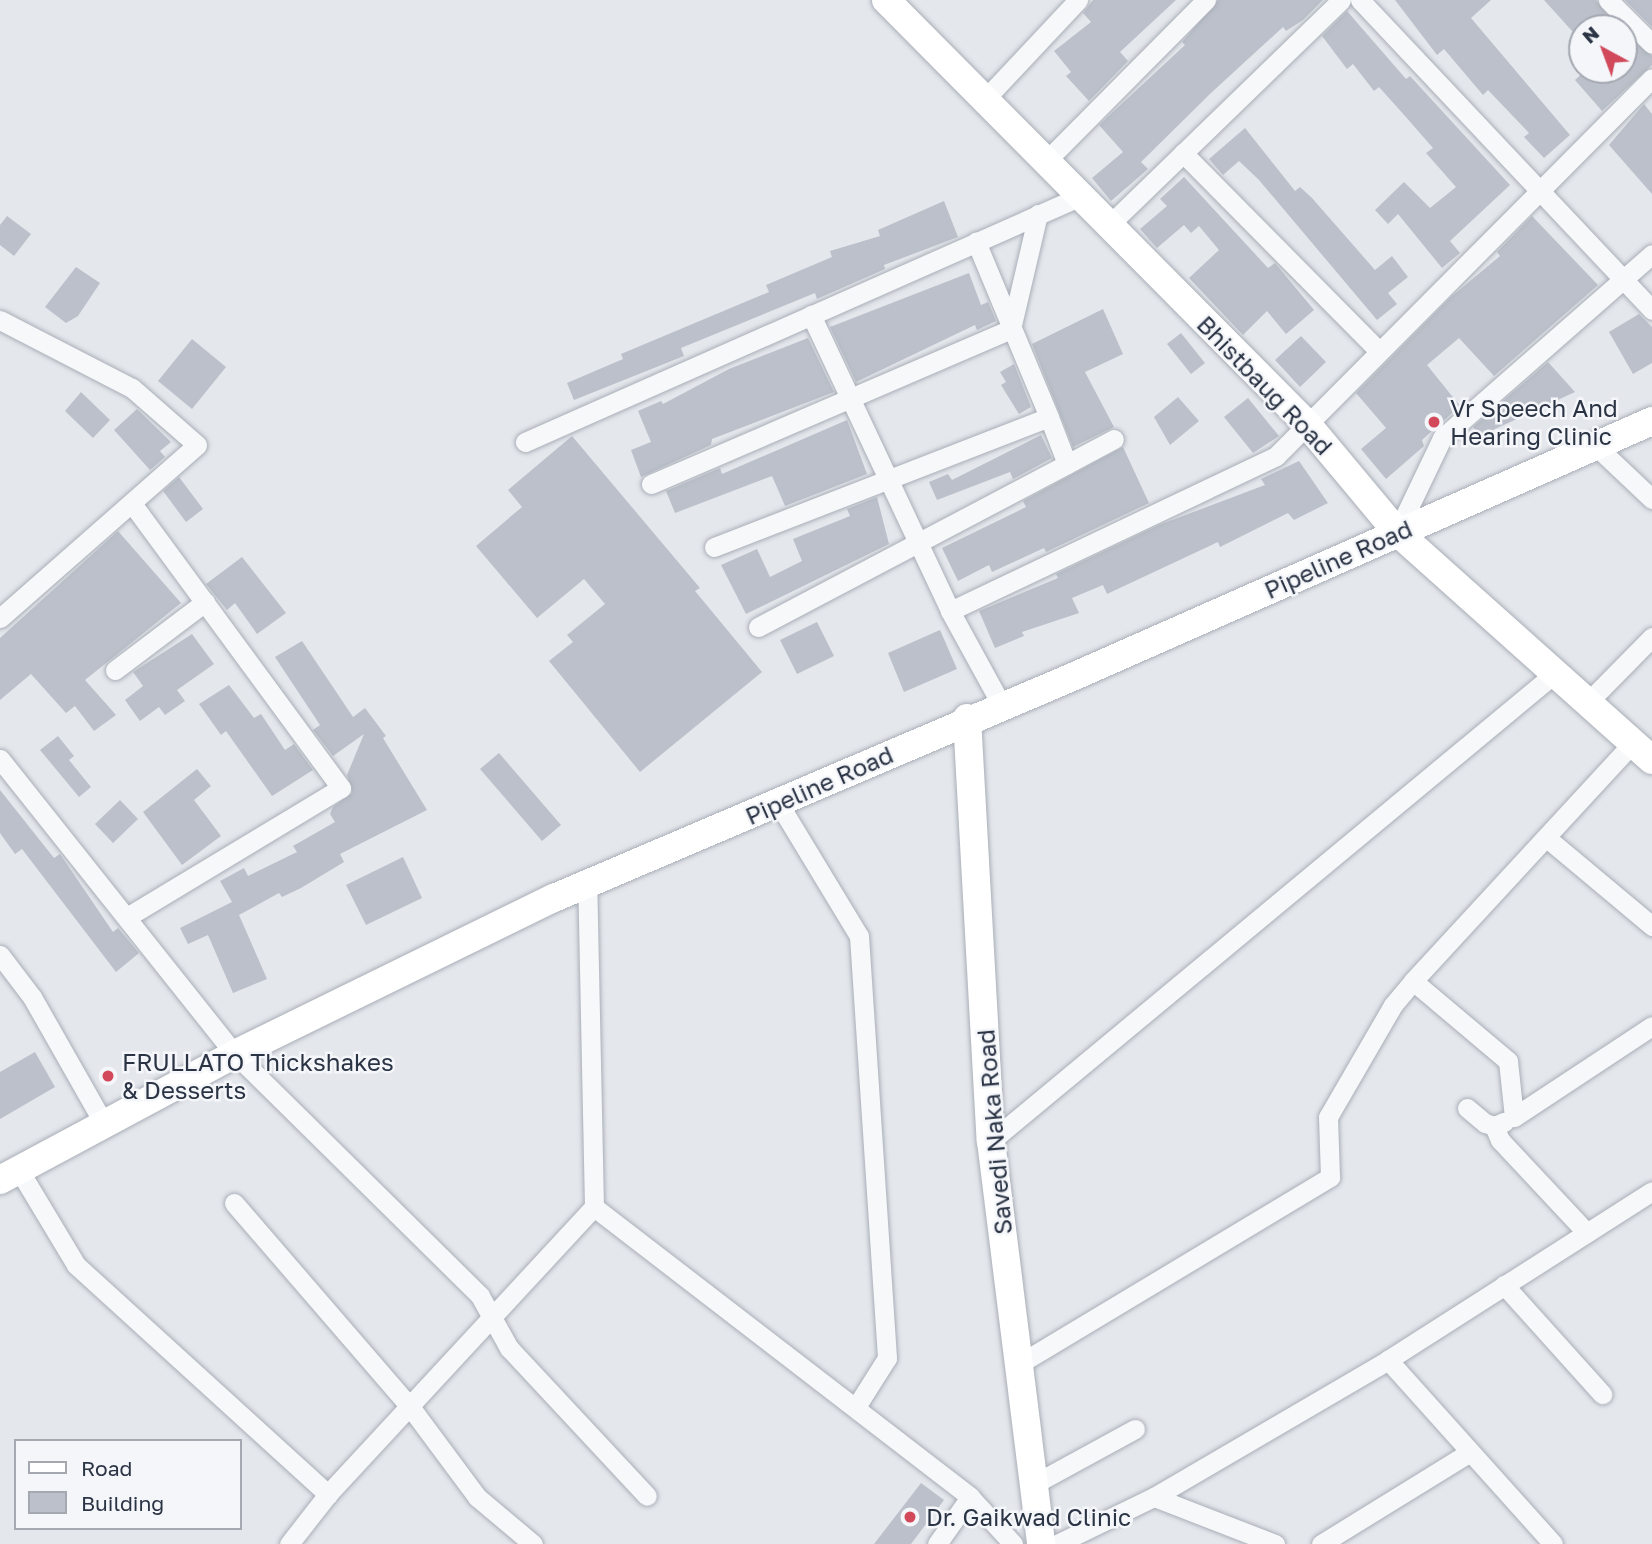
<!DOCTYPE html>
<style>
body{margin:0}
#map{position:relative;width:1652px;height:1544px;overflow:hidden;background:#e4e7ec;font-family:"Golos Text",sans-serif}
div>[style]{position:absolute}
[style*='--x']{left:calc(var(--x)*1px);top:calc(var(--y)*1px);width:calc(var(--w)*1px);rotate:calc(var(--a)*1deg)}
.building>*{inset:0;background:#bbc0ca}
.roads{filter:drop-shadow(0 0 2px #a9aeb7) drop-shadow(0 0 2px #a9aeb7)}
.street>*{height:19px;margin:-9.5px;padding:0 9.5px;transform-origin:9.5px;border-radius:9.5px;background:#f7f8fa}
.secondary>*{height:28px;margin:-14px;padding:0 14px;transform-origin:14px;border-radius:14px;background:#fff}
.dots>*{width:19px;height:19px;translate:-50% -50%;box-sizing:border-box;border:4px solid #f4f6f9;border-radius:50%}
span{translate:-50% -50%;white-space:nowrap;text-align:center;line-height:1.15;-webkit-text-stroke:5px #f4f6f9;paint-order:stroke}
.street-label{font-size:24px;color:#2b3445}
.poi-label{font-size:24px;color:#2b3445}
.left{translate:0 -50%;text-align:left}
.legend{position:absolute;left:14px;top:1439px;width:228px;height:91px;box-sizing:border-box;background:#f4f6f9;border:2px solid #a4a8b1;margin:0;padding:9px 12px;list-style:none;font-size:21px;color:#2b3445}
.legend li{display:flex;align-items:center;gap:14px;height:35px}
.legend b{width:35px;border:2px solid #a4a8b1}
.north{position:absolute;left:1568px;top:14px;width:70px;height:70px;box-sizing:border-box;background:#f4f6f9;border:2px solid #a4a8b1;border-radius:50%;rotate:319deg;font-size:19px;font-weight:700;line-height:28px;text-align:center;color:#2b3445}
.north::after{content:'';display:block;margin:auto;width:24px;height:32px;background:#d1495b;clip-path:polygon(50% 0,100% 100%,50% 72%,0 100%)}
</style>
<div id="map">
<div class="building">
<div style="clip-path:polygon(1093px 0,1176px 0,1120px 52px,1128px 61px,1089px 101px,1066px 76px,1071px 72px,1054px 51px,1091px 22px,1083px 13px)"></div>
<div style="clip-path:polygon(1218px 0,1323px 0,1303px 20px,1286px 31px,1283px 27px,1211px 93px,1141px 162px,1148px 169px,1111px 201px,1092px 178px,1123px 152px,1099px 125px,1185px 45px,1182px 42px)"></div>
<div style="clip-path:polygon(1395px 0,1491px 0,1471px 18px,1570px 135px,1544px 158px,1524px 137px,1529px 133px,1488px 90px,1483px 95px,1444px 49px,1437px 55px)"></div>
<div style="clip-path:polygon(1544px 0,1596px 0,1619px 28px,1582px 28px,1582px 42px)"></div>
<div style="clip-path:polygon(1625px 0,1652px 0,1652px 27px)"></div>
<div style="clip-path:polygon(1347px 11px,1406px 79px,1410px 76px,1510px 185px,1450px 241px,1460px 253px,1442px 268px,1398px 214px,1388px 224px,1375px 210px,1404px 182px,1430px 208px,1456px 187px,1426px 153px,1433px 148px,1405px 116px,1379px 87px,1374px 91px,1353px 64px,1347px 69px,1322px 36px)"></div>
<div style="clip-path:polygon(1624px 33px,1652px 56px,1652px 65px,1602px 111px,1575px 80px,1586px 70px,1624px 70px)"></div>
<div style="clip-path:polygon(1644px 104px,1652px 114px,1652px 194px,1609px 145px)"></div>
<div style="clip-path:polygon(1245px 128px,1295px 191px,1300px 187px,1312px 198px,1375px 270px,1392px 256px,1408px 277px,1388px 293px,1397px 304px,1377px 320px,1259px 180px,1239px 161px,1223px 175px,1209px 159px)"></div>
<div style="clip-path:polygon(1184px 177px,1268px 268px,1275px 263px,1314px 310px,1286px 334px,1267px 311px,1243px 335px,1189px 278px,1219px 250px,1199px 226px,1191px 233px,1184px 225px,1157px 248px,1140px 229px,1167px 206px,1160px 199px)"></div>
<div style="clip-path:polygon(944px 201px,958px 237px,884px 265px,885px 269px,817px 299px,815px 293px,681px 348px,684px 356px,574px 400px,567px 383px,623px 359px,621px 354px,769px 292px,766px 285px,832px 257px,830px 251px,880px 236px,878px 230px)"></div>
<div style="clip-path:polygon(7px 216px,31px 234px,14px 256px,0 245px,0 225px)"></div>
<div style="clip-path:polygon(1532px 216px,1598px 285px,1494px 376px,1459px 338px,1427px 365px,1460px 406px,1422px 440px,1424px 446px,1386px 479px,1361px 449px,1386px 428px,1356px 393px,1451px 297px,1500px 256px,1497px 252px)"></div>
<div style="clip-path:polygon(76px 267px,100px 283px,78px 316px,66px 323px,45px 307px)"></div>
<div style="clip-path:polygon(969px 273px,981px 305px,988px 302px,996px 321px,977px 330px,975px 325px,856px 382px,830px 327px)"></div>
<div style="clip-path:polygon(1103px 309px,1123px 354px,1085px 372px,1114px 427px,1073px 447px,1032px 344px)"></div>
<div style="clip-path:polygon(1639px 314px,1652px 327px,1652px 363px,1633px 374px,1609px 332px)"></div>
<div style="clip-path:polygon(1181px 333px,1205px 363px,1191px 374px,1167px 344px)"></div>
<div style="clip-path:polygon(1301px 336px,1326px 362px,1300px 387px,1275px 360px)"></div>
<div style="clip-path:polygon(808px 338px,834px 392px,712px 439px,711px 445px,641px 477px,631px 450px,651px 442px,638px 411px,661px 401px,663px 404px,729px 369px)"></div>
<div style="clip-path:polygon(192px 339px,226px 367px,192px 409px,158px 381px)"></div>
<div style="clip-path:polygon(1548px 362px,1575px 392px,1480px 436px,1473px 427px)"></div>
<div style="clip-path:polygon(1014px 364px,1031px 407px,1019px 414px,1001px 385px,1006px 382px,1000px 372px)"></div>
<div style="clip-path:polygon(81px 392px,110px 420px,93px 438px,65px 411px)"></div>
<div style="clip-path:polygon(1178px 397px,1199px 421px,1170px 445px,1154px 417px)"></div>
<div style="clip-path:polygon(1248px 398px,1279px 436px,1253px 453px,1224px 417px)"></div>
<div style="clip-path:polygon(137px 409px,171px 442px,160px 451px,165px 457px,150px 470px,114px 430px)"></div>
<div style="clip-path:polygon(847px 420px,867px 474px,785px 506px,772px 476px,675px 513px,666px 491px,720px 468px,722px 474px)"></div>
<div style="clip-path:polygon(1041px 435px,1052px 458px,1013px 479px,1010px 472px,937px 500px,929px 482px,948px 474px,952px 480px)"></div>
<div style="clip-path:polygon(572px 436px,700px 588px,695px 591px,762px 672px,640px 772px,549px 661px,573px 642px,567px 635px,605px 604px,584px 579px,537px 618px,476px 546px,522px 507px,508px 490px)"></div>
<div style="clip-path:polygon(1123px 447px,1149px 503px,1046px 552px,1044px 548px,992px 572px,989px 565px,958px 581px,942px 548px,1026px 507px,1023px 501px)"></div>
<div style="clip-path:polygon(1299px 461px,1328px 503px,1294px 520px,1288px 513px,1220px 547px,1218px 542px,1107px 594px,1103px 585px,1072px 598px,1079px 613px,1022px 632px,1024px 636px,995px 648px,979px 611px,1058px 578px,1056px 574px,1159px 525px,1265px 485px,1261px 479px)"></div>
<div style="clip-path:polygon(179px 477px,203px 509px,186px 522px,163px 491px)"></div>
<div style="clip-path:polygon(877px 497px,889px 544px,746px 614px,721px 565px,757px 549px,770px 577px,802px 561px,793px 539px,850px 516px,847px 509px)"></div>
<div style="clip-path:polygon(118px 531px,181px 603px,85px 680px,116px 715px,94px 731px,75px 706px,66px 713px,31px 674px,0 700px,0 638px)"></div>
<div style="clip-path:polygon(242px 557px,286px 613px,257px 634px,235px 603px,227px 610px,206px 584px)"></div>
<div style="clip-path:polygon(817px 622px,834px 656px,797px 674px,780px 640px)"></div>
<div style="clip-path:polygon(940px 630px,957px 669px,904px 692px,888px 653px)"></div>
<div style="clip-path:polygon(192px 634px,214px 664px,177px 690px,185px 701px,165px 715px,159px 707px,140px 721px,125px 700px,143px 686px,133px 672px)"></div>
<div style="clip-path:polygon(302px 641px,353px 717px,365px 708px,386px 736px,383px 738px,427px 810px,340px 854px,344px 862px,301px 888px,282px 897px,279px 893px,239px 915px,267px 979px,233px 993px,208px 935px,188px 944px,180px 928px,232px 902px,220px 881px,244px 868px,248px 876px,297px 852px,293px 846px,335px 822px,330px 814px,333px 807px,352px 793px,347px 775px,364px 734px,333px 756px,313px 730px,320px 725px,275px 657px)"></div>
<div style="clip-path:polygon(229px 685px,254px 718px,261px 714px,285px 750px,294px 744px,313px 770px,272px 796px,226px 731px,221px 735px,199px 704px)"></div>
<div style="clip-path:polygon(58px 736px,74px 756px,69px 760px,91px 787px,79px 797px,40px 750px)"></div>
<div style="clip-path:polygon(499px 753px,561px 825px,542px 841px,480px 769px)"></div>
<div style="clip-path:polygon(197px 769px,211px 786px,194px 800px,221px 836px,182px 865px,143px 812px)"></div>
<div style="clip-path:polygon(0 790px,54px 858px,60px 854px,113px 932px,118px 928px,139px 953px,116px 972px,22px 849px,15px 854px,0 833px)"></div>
<div style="clip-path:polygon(120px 800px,138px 819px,113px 843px,95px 824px)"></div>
<div style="clip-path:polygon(403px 857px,422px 898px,366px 925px,346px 885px)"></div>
<div style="clip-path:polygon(35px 1052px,55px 1087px,0 1119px,0 1072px)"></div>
<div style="clip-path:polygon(921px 1483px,944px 1500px,911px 1544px,874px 1544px)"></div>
</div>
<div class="roads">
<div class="street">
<div style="--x:1360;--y:0;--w:426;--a:46.7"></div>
<div style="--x:1608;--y:0;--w:62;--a:45"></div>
<div style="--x:985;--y:99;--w:136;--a:-46.8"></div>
<div style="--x:1183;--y:153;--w:279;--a:45.3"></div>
<div style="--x:1046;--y:161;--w:227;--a:-45.2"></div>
<div style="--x:1109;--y:225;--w:323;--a:-44.1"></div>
<div style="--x:811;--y:315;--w:327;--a:64.8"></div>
<div style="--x:950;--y:611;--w:106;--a:61.3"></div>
<div style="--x:0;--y:320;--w:148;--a:27.3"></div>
<div style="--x:132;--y:388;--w:86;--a:41.2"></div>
<div style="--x:197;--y:445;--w:262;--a:138.7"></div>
<div style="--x:525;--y:442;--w:608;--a:-23.87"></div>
<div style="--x:1597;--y:447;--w:76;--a:43.4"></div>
<div style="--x:1067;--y:464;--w:53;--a:-28"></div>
<div style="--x:651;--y:484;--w:392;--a:-23.3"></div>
<div style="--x:1011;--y:329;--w:118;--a:-76.8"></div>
<div style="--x:1397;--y:532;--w:104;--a:-64.4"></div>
<div style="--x:1442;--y:438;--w:279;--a:-41.2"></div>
<div style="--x:714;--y:547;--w:359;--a:-21.2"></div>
<div style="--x:1049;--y:417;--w:190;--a:-112.6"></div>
<div style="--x:950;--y:611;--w:361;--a:-25.4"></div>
<div style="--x:1276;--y:456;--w:533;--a:-45.15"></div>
<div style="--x:758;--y:627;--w:349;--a:-27.8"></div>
<div style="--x:1067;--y:464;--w:50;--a:-111"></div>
<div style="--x:115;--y:670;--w:113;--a:-37.1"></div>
<div style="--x:1587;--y:703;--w:93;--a:-45.4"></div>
<div style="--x:0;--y:759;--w:377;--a:51.5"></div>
<div style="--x:235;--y:1054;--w:344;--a:44.6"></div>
<div style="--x:480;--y:1296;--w:60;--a:60.9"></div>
<div style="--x:509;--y:1348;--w:202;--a:47"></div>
<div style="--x:779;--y:804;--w:154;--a:58.8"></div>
<div style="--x:859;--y:936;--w:423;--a:86.2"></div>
<div style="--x:887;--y:1358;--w:58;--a:122.3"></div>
<div style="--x:1548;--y:839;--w:136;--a:39.9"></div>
<div style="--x:127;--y:917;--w:250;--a:-31.1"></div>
<div style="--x:341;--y:788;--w:353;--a:-126.3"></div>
<div style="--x:0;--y:955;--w:53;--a:52.7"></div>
<div style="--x:32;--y:997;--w:146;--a:60.4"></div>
<div style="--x:1413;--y:981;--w:323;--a:-47.3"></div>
<div style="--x:1467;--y:1108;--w:23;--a:40"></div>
<div style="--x:1485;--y:1123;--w:9;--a:18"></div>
<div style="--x:1494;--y:1126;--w:11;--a:-22"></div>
<div style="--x:1494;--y:1126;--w:15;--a:67"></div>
<div style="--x:1500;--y:1140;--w:127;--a:46.9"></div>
<div style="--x:991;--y:1141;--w:731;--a:-39.68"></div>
<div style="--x:19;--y:1170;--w:111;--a:59"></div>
<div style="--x:76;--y:1265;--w:341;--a:42.3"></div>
<div style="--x:234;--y:1203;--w:271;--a:49.2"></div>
<div style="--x:411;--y:1408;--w:111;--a:53.4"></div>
<div style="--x:477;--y:1497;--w:73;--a:40"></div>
<div style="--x:594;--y:1207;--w:475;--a:37.6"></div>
<div style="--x:970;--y:1497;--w:64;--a:47.5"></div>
<div style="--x:1504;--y:1285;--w:147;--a:48"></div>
<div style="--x:1388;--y:1360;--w:247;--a:48.1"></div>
<div style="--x:1019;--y:1364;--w:363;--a:-31"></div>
<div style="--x:1330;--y:1177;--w:60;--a:-91.9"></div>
<div style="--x:1328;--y:1117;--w:129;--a:-59.9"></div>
<div style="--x:1393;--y:1005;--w:31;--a:-50"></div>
<div style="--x:1413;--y:981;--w:124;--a:40.1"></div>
<div style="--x:1508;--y:1061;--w:56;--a:83.9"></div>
<div style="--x:1514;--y:1117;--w:165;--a:-33.4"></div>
<div style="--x:1034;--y:1484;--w:115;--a:-28.6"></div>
<div style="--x:1154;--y:1497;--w:130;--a:21.2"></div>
<div style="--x:289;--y:1544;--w:63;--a:-52"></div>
<div style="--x:328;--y:1494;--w:391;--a:-47.2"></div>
<div style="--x:594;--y:1207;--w:323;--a:-91.2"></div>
<div style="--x:937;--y:1544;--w:57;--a:-54.9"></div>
<div style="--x:1057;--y:1544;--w:108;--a:-25.9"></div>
<div style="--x:1154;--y:1497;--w:271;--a:-30.3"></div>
<div style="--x:1388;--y:1360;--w:313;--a:-32.6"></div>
<div style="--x:1321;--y:1544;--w:175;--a:-31.7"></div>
</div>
<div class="secondary">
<div style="--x:886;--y:0;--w:598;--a:45.2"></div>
<div style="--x:1307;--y:424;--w:141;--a:50.2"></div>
<div style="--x:1397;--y:532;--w:342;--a:41.8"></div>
<div style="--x:967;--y:718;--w:424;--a:86.8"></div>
<div style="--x:991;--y:1141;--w:406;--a:82.9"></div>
<div style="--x:0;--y:1180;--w:267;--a:-28.2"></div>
<div style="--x:235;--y:1054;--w:355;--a:-26.1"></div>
<div style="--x:554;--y:898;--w:569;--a:-23.09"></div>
<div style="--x:1077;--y:675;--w:629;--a:-23.83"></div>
</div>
</div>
<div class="dots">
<div style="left:1434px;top:422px;background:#d1495b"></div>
<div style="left:108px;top:1076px;background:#d1495b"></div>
<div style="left:910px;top:1517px;background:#d1495b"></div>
</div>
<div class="street-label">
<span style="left:1265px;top:385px;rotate:46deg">Bhistbaug Road</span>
<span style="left:1338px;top:559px;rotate:-24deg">Pipeline Road</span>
<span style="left:819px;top:785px;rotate:-24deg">Pipeline Road</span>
<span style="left:994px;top:1132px;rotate:-95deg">Savedi Naka Road</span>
</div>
<div class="poi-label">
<span class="left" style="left:1450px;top:422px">Vr Speech And<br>Hearing Clinic</span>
<span class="left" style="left:122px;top:1076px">FRULLATO Thickshakes<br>&amp; Desserts</span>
<span class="left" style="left:926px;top:1517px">Dr. Gaikwad Clinic</span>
</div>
<ul class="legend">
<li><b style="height:9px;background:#fff"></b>Road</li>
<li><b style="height:19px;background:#bbc0ca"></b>Building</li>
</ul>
<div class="north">N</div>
</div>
